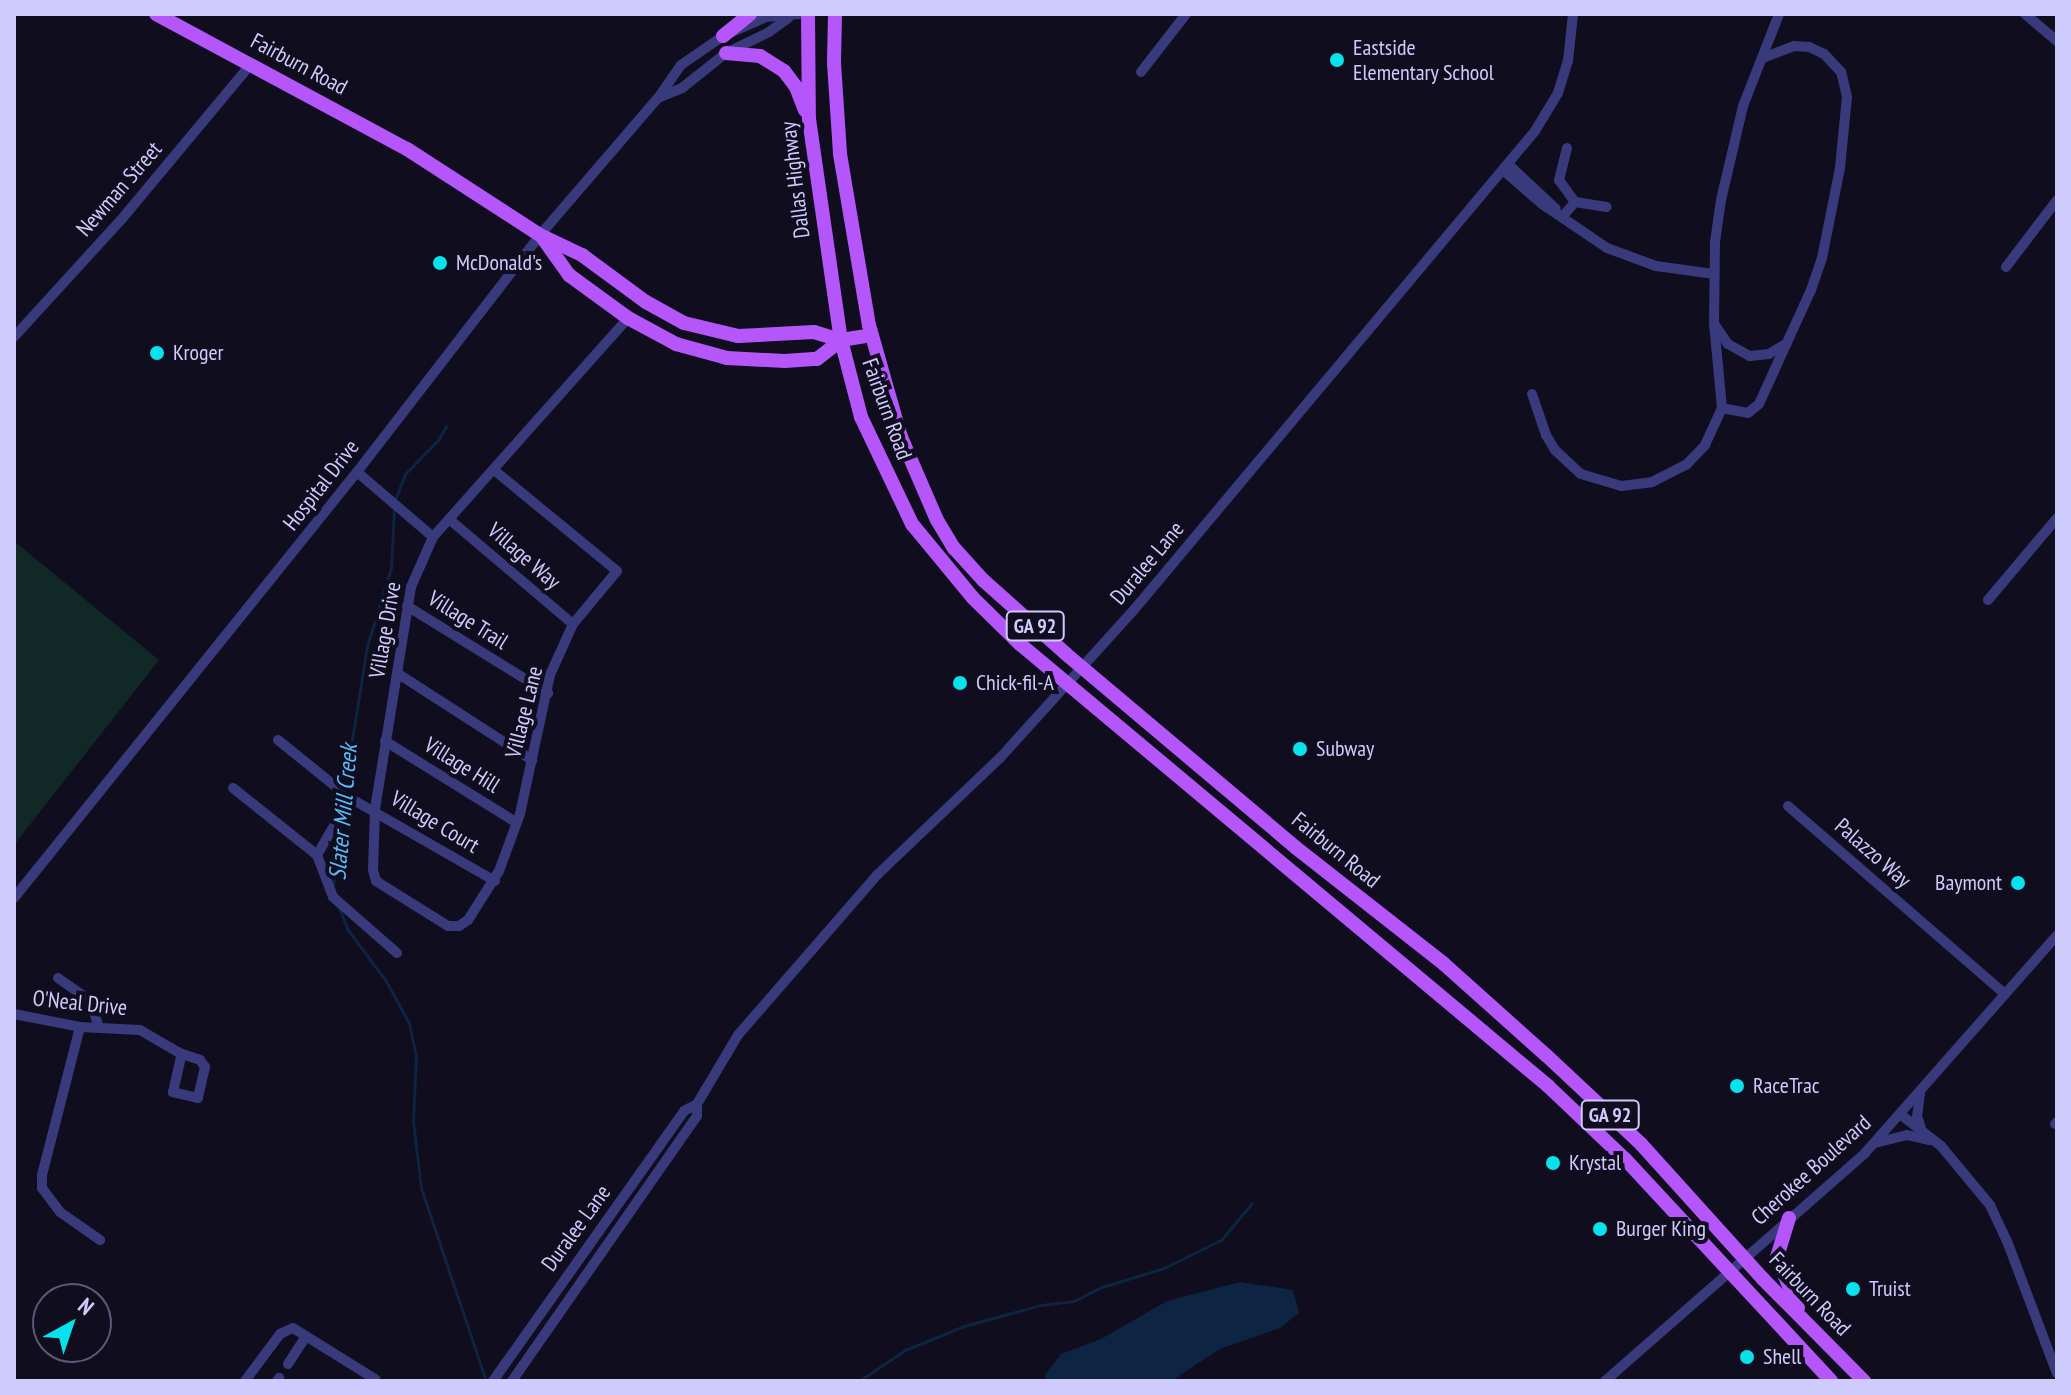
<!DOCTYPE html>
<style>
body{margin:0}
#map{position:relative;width:2071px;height:1395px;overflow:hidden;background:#0f0d1e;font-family:"PT Sans Narrow",sans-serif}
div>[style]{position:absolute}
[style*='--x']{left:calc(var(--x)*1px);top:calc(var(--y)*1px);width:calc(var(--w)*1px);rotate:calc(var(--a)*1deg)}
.green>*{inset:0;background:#102826}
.water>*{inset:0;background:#0d2442}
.stream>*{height:3px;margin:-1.5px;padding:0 1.5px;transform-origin:1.5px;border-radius:1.5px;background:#0d2442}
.minor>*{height:10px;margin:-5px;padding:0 5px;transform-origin:5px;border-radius:5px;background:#393a7c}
.major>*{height:14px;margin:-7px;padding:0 7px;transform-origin:7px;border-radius:7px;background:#b456fa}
.dots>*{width:22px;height:22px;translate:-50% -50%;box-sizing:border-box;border:4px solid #0f0d1e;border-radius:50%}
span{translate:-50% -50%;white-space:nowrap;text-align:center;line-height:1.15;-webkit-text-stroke:8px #0f0d1e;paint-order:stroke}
.shield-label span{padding:2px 6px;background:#0f0d1e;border:2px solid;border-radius:6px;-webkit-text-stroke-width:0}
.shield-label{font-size:20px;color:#cfcbfd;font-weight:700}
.poi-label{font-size:22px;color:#cfcbfd}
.left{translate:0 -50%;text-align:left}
.right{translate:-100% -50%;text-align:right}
.street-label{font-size:22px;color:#cfcbfd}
.water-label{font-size:24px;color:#5db9fa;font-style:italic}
.frame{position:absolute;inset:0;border:16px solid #cfcbfd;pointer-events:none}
.north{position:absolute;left:32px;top:1283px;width:80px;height:80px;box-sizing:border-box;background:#0f0d1e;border:2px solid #5c5977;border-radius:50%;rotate:40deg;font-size:22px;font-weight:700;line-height:32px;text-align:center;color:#cfcbfd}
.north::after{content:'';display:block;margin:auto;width:28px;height:36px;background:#07e2ed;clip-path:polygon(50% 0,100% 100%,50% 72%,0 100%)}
</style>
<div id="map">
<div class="green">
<div style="clip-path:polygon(14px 541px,159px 660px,14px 845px)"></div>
</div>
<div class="water">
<div style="clip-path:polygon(1240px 1282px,1293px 1290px,1299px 1313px,1280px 1328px,1220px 1349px,1171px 1381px,1049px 1381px,1044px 1376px,1061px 1354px,1101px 1339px,1167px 1301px)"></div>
</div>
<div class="stream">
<div style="--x:395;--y:500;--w:28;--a:-69"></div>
<div style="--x:405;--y:474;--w:47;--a:-45.9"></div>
<div style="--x:438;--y:440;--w:16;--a:-60"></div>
<div style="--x:344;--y:790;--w:146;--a:-80.9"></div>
<div style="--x:367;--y:646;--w:82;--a:-72.9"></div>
<div style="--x:391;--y:568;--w:60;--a:-87.1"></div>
<div style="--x:333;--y:885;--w:64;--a:-82.8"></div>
<div style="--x:339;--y:908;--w:24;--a:68"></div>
<div style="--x:348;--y:930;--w:64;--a:53.3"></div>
<div style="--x:386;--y:981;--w:48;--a:61.3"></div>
<div style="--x:409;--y:1023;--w:33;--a:78"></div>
<div style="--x:416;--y:1055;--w:66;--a:92.6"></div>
<div style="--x:413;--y:1121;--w:67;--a:83.2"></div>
<div style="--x:421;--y:1188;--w:204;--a:71.4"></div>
<div style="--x:859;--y:1381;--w:55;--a:-34"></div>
<div style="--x:905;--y:1350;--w:64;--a:-22.1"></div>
<div style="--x:964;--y:1326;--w:80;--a:-15.3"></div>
<div style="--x:1041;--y:1305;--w:33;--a:-7"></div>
<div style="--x:1074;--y:1301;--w:31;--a:-27"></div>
<div style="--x:1102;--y:1287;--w:65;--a:-17"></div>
<div style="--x:1164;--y:1268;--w:64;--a:-26.2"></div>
<div style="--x:1221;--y:1240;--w:48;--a:-50"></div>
</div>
<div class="minor">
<div style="--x:2025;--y:14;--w:42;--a:40.2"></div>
<div style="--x:1141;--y:72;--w:73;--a:-52.2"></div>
<div style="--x:660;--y:97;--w:24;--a:-22"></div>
<div style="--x:682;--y:88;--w:56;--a:-38.5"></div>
<div style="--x:726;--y:53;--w:48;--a:-26"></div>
<div style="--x:769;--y:32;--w:24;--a:-36"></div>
<div style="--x:1567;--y:148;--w:33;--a:104"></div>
<div style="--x:1559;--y:180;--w:27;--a:54"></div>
<div style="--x:1509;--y:165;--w:64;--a:43.1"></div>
<div style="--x:1504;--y:171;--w:50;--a:41"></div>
<div style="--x:1542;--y:204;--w:78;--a:34.1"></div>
<div style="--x:1607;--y:248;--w:52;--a:20.2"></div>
<div style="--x:1656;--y:266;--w:59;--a:7.9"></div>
<div style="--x:1562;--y:217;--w:20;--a:-49"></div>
<div style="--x:1575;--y:202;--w:32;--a:9"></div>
<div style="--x:2006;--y:267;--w:84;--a:-52.7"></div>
<div style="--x:1715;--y:325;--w:23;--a:56"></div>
<div style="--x:1728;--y:344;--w:25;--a:29"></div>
<div style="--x:1750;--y:356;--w:19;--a:-6"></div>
<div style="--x:1769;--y:354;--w:21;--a:-31"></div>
<div style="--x:14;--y:337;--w:159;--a:-47.6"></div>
<div style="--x:121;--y:220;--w:204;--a:-50.2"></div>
<div style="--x:1532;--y:394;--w:43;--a:71.1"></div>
<div style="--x:1546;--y:435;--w:17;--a:59"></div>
<div style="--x:1555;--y:450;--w:35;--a:43"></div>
<div style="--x:1581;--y:474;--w:42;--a:16.7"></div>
<div style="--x:1621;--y:486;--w:31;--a:-7"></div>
<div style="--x:1652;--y:482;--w:38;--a:-27"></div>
<div style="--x:1686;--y:465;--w:28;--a:-46"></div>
<div style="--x:1705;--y:445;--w:41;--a:-65.3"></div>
<div style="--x:1722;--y:408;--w:84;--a:-95.4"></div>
<div style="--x:1714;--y:324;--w:82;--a:-89.3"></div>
<div style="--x:1715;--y:242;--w:42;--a:-81.9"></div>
<div style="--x:1721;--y:200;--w:97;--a:-76.8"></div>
<div style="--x:1743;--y:106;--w:99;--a:-68.6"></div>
<div style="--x:1722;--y:408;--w:26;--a:11"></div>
<div style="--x:1748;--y:413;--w:14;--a:-39"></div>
<div style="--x:1759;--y:404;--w:125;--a:-65.5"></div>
<div style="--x:1811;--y:290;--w:34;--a:-71"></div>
<div style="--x:1822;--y:258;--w:92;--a:-78.7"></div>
<div style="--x:1840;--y:168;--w:71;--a:-84.4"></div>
<div style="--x:1847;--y:97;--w:26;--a:-103"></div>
<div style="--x:1841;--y:72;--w:25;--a:-133"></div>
<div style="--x:1824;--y:54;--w:17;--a:-155"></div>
<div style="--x:1809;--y:47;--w:15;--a:-176"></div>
<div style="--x:1794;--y:46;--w:34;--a:159"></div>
<div style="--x:494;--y:470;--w:159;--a:39.4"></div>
<div style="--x:617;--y:571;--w:69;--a:129.7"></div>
<div style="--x:573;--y:624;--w:56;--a:114.3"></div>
<div style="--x:550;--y:675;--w:142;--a:102.2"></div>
<div style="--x:520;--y:814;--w:61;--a:110.2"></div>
<div style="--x:499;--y:871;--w:58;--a:122.3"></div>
<div style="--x:468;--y:920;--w:11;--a:146"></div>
<div style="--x:459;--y:926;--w:11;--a:180"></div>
<div style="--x:448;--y:926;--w:85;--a:-148"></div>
<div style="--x:376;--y:881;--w:11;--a:-105"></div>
<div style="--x:373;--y:870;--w:61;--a:-88.1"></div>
<div style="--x:375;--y:809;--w:225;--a:-80.8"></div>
<div style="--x:411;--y:587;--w:55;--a:-66.3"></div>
<div style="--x:433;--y:537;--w:293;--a:-48.3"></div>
<div style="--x:357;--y:472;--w:100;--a:40.5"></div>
<div style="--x:449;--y:519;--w:162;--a:40.3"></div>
<div style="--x:1988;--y:600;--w:107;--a:-49.9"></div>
<div style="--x:407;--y:606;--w:166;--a:31.7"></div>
<div style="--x:397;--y:673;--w:161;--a:32.8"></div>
<div style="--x:278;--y:740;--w:92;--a:38.9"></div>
<div style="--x:350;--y:798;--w:167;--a:29.8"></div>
<div style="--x:385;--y:741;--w:155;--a:31.8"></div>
<div style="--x:233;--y:788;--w:107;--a:38.6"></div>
<div style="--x:317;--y:855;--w:45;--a:69.1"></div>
<div style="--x:333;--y:897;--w:85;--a:41.2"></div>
<div style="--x:1788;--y:806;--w:287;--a:40.9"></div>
<div style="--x:317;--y:855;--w:66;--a:-59.9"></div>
<div style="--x:14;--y:898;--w:547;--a:-51.16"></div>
<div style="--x:357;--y:472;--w:299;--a:-52.3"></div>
<div style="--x:540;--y:235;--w:181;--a:-49.3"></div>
<div style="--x:658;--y:98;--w:40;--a:-55.1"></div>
<div style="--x:681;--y:65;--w:51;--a:-34.6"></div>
<div style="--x:723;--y:36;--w:47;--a:-23.8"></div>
<div style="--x:766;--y:17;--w:34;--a:-5"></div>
<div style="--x:58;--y:978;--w:39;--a:35"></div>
<div style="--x:90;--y:1000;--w:28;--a:72"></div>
<div style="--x:14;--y:1014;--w:67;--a:11.1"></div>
<div style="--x:80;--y:1027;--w:60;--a:2.9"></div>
<div style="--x:140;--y:1030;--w:44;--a:30.1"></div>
<div style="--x:178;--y:1052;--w:4;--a:27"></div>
<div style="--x:182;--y:1054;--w:19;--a:18"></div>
<div style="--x:200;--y:1060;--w:9;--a:54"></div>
<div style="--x:205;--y:1067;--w:32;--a:103"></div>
<div style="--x:198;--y:1098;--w:26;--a:-167"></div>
<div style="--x:173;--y:1092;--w:39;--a:-77"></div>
<div style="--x:80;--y:1027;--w:153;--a:104.4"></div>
<div style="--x:42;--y:1175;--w:13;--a:90"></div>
<div style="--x:42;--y:1188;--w:30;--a:53"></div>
<div style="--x:60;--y:1212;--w:49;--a:35"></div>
<div style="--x:1920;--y:1093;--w:23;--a:97"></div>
<div style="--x:1917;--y:1116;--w:16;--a:72"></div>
<div style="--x:1900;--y:1114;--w:52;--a:38"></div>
<div style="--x:1941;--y:1146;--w:77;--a:50.3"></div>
<div style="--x:1990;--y:1205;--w:40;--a:65"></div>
<div style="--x:2007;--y:1241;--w:141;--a:69.3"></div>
<div style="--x:2055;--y:1124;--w:3;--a:-45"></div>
<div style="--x:1875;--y:1143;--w:33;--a:-14"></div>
<div style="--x:1907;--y:1135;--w:23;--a:13"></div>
<div style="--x:288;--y:1364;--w:33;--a:-57"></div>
<div style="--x:245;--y:1381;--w:59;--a:-53.3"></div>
<div style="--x:280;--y:1334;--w:14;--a:-25"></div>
<div style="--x:293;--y:1328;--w:97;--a:31.9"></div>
<div style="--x:277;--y:1381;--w:4;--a:-56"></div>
<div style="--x:493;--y:1381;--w:331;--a:-54.7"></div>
<div style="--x:684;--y:1111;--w:15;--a:-28"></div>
<div style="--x:512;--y:1381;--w:323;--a:-55.1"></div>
<div style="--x:697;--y:1116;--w:12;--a:-90"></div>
<div style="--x:697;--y:1104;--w:80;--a:-59.3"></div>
<div style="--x:738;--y:1035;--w:212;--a:-49"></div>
<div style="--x:877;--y:875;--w:170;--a:-43.6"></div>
<div style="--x:1000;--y:758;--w:198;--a:-47.9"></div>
<div style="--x:1133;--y:611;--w:626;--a:-50.05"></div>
<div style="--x:1535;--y:131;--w:44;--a:-58.8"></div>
<div style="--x:1558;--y:93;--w:34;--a:-73"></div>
<div style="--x:1568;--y:61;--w:47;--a:-83.9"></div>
<div style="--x:1605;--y:1381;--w:346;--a:-41.2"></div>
<div style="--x:1865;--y:1153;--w:290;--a:-48.6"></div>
</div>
<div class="major">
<div style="--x:156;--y:14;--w:285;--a:28.3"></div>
<div style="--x:407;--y:149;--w:158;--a:32.9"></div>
<div style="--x:540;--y:235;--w:47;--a:25.5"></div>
<div style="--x:582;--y:255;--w:79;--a:36.3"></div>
<div style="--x:646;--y:302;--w:43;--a:28.9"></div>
<div style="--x:684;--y:323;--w:56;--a:13.5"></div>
<div style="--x:738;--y:336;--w:76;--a:-3"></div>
<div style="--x:814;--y:332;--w:28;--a:17"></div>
<div style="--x:841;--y:340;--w:31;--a:-9"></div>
<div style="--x:808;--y:14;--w:105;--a:89.5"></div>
<div style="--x:809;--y:119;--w:223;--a:81.8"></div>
<div style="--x:841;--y:340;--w:80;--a:75.4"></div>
<div style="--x:861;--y:417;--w:119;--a:64.5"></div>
<div style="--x:912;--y:524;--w:96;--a:50.5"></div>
<div style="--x:973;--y:598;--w:66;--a:44.4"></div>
<div style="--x:1020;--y:644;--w:689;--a:39.93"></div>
<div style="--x:1548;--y:1086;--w:106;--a:43.5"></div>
<div style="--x:1625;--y:1159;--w:303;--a:47.1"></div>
<div style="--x:835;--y:14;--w:49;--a:91.2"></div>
<div style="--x:834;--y:63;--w:91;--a:86.2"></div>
<div style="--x:840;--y:154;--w:173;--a:80.4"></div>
<div style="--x:869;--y:325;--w:116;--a:74.1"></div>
<div style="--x:901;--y:437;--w:90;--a:66.6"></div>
<div style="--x:937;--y:520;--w:33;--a:59"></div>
<div style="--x:954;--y:548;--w:43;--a:47.8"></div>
<div style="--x:983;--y:580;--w:111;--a:41.7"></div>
<div style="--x:1066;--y:654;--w:299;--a:40.1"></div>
<div style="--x:1295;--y:847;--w:189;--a:38.1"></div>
<div style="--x:1444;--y:964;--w:138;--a:41.8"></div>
<div style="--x:1547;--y:1056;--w:129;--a:43.1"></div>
<div style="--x:1641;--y:1144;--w:182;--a:47.9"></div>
<div style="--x:1763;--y:1279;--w:144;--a:45.3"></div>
<div style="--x:723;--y:36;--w:35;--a:-39"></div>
<div style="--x:726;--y:53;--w:34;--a:5"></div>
<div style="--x:760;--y:56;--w:28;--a:32"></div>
<div style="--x:784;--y:71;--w:20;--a:53"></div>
<div style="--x:796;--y:87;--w:25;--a:69"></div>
<div style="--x:542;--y:237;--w:47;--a:54.6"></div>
<div style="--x:569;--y:275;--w:73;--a:36.1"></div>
<div style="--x:628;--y:318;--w:55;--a:28.4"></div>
<div style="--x:676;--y:344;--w:53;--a:15.4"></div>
<div style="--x:727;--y:358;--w:58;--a:3"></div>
<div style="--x:785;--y:361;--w:32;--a:-4"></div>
<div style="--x:817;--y:359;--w:31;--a:-38"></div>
<div style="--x:1789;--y:1218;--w:41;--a:107.1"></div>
<div style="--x:1777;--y:1257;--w:55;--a:67.6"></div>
</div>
<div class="dots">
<div style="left:1337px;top:60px;background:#07e2ed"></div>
<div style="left:440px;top:263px;background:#07e2ed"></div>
<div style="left:157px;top:353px;background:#07e2ed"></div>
<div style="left:960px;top:683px;background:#07e2ed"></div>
<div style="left:1300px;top:749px;background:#07e2ed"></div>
<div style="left:2018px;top:883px;background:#07e2ed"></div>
<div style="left:1737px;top:1086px;background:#07e2ed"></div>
<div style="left:1553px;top:1163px;background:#07e2ed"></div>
<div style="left:1600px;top:1229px;background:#07e2ed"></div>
<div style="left:1853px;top:1289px;background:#07e2ed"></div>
<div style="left:1747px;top:1357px;background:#07e2ed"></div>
</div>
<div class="shield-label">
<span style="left:1035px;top:626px">GA 92</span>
<span style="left:1610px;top:1115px">GA 92</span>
</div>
<div class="poi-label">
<span class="left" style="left:1353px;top:60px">Eastside<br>Elementary School</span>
<span class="left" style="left:456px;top:263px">McDonald's</span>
<span class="left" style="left:173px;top:353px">Kroger</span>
<span class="left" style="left:976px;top:683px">Chick-fil-A</span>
<span class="left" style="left:1316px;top:749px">Subway</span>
<span class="right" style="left:2002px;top:883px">Baymont</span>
<span class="left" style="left:1753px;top:1086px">RaceTrac</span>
<span class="left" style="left:1569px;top:1163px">Krystal</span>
<span class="left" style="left:1616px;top:1229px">Burger King</span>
<span class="left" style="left:1869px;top:1289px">Truist</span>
<span class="left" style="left:1763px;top:1357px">Shell</span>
</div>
<div class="street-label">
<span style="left:299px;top:64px;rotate:28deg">Fairburn Road</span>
<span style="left:795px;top:180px;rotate:-97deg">Dallas Highway</span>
<span style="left:119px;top:189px;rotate:-49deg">Newman Street</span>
<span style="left:887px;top:409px;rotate:70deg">Fairburn Road</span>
<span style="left:321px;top:485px;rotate:-52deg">Hospital Drive</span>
<span style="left:524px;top:556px;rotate:41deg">Village Way</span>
<span style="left:1147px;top:563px;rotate:-50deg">Duralee Lane</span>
<span style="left:468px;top:620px;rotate:32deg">Village Trail</span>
<span style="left:385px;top:630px;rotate:-80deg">Village Drive</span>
<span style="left:524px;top:712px;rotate:-76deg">Village Lane</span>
<span style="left:462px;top:765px;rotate:32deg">Village Hill</span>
<span style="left:435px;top:822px;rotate:31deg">Village Court</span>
<span style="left:1336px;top:850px;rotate:39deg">Fairburn Road</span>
<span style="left:1873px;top:853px;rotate:41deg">Palazzo Way</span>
<span style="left:80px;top:1003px;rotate:6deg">O'Neal Drive</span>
<span style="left:1811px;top:1170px;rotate:-42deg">Cherokee Boulevard</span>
<span style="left:576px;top:1228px;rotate:-54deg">Duralee Lane</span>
<span style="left:1810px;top:1294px;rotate:46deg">Fairburn Road</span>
</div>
<div class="water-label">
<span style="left:343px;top:812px;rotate:-85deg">Slater Mill Creek</span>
</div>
<div class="frame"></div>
<div class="north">N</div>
</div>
